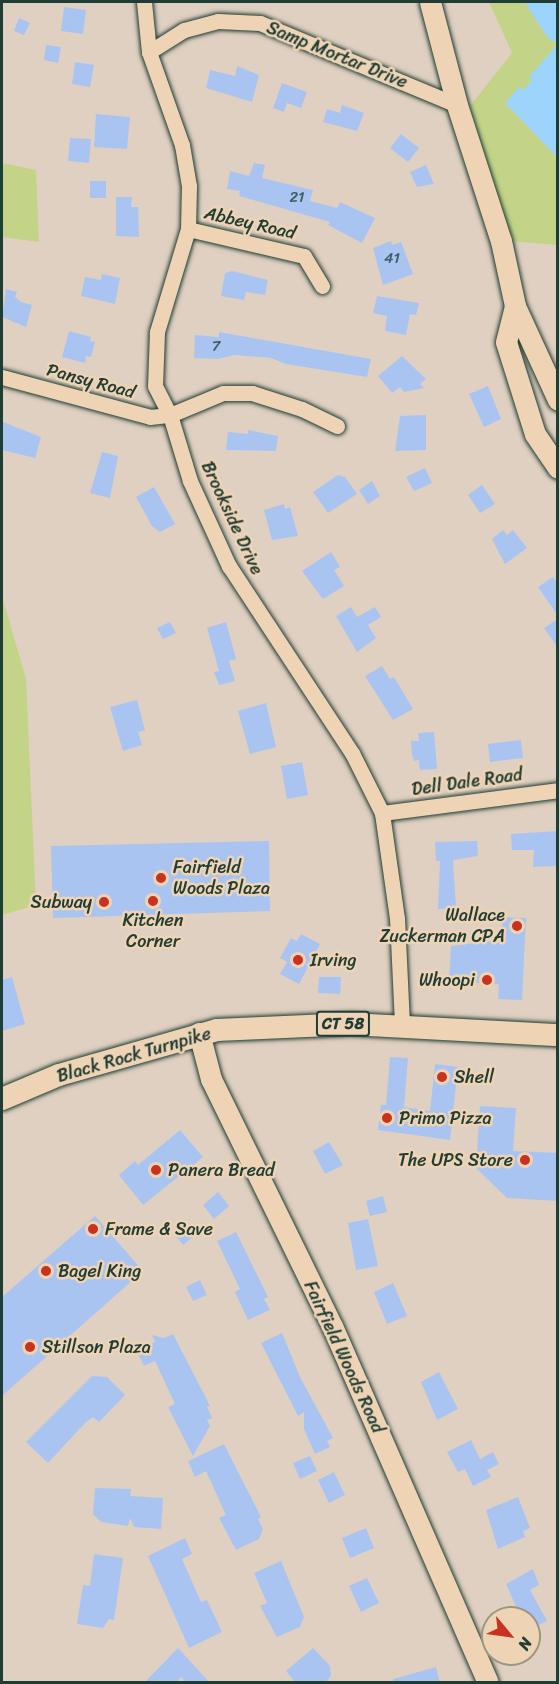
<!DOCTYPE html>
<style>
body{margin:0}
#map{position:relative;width:559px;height:1684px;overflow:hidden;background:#e0d0c1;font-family:Sriracha,sans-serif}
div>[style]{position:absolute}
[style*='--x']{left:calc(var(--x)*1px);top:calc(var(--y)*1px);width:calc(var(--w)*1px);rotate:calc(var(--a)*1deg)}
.green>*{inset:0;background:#c3d488}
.water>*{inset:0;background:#9dd4fc}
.river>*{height:27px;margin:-13.5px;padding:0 13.5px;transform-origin:13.5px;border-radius:13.5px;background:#9dd4fc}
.building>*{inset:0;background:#aac4f1}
.roads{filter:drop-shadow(0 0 2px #1f3d34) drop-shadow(0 0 2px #1f3d34)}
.minor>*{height:15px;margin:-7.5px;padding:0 7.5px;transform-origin:7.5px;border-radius:7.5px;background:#eed3b5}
.secondary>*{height:21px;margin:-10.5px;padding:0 10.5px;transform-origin:10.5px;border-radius:10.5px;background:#eed3b5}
.primary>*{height:22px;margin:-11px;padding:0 11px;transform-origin:11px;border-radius:11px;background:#eed3b5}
.dots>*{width:16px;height:16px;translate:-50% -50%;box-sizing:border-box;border:3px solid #eed3b5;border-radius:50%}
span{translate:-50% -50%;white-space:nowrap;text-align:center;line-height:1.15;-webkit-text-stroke:5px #eed3b5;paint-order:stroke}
.number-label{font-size:15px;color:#425f63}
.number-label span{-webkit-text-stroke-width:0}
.shield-label span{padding:2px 4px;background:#eed3b5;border:2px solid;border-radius:4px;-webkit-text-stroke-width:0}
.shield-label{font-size:16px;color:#1f3d34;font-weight:700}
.street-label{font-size:18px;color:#1f3d34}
.poi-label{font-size:18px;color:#1f3d34}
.left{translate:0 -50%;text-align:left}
.right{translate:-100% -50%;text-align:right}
.frame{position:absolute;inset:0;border:3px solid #1f3d34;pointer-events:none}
.north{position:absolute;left:481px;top:1606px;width:60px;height:60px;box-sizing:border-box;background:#eed3b5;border:2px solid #9b9781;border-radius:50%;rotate:119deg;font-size:16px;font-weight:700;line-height:24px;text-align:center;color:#1f3d34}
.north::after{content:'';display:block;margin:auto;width:21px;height:27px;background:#c8321e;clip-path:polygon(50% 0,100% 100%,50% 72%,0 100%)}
</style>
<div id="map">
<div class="green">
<div style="clip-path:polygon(489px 2px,557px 2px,557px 245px,510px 241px,470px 106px,512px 53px)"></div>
<div style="clip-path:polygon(2px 163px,36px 170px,39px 242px,2px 237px)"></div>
<div style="clip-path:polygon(2px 596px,26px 679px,36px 905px,2px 915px)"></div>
</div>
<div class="water">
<div style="clip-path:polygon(557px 45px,557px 157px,505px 103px,519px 87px,523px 90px,532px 80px,529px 77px)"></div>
</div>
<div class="river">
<div style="--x:540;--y:2;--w:32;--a:56"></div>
</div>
<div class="building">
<div style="clip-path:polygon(64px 7px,86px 10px,83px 34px,61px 31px)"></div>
<div style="clip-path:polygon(19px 18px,30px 23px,24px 35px,14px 31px)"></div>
<div style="clip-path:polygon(46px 45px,61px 47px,58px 63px,44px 60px)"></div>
<div style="clip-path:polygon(75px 62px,94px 65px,90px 87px,72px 84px)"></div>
<div style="clip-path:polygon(237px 66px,259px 75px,252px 102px,206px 88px,210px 70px,235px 76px)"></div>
<div style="clip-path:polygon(282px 83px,307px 92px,301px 108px,287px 103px,284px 112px,273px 108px)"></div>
<div style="clip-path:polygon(342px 105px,364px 113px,357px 131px,323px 122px,327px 109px,340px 113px)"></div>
<div style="clip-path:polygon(96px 114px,130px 117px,127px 149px,94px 147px)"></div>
<div style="clip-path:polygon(401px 134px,419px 148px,408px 162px,390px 148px)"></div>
<div style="clip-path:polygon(70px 138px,91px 139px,89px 163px,68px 161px)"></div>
<div style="clip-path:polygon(254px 163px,265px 165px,262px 178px,313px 190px,310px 201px,337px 208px,340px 202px,375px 218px,362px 243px,328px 225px,330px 222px,239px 196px,240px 191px,227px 189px,230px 171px,249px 176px)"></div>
<div style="clip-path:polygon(426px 165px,434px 184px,417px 187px,410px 172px)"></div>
<div style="clip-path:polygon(90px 181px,106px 181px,106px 198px,90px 198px)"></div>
<div style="clip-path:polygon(116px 197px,132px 197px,131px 207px,138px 207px,139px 237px,116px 236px)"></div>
<div style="clip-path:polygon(391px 241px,392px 245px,401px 242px,413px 274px,383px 285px,373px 248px)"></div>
<div style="clip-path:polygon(232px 271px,268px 280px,265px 295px,246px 292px,244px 300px,221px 296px,225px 273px)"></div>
<div style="clip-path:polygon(102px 274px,120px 278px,115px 304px,81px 296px,85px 277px,101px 280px)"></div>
<div style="clip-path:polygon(6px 289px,17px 292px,15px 297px,21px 302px,32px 305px,26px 327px,2px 317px)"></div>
<div style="clip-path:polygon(377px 296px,419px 303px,416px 315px,410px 314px,406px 335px,385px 331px,387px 316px,373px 313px)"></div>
<div style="clip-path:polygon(69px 331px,91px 337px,90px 341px,95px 342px,91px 357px,86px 356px,85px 363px,62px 357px)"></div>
<div style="clip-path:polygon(219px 332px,371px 359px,367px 377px,286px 364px,271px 358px,234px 355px,218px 359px,194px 358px,195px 335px,219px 337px)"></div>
<div style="clip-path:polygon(402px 356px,426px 379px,420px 384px,424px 388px,404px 392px,400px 387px,392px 393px,378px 376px)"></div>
<div style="clip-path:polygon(488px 386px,501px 419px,484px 427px,469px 394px)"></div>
<div style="clip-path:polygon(426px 415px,426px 450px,395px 451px,400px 416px)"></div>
<div style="clip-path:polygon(3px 422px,41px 437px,35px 458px,2px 450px)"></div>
<div style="clip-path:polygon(248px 430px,278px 436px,276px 451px,226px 450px,228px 432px,248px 434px)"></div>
<div style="clip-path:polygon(102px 452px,118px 456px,110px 498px,90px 493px)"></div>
<div style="clip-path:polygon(425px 468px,432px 483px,414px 491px,406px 477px)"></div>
<div style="clip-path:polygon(338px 475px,345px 477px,357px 494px,328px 513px,313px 492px)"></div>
<div style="clip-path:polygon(372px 481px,380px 496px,368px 504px,359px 490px)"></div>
<div style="clip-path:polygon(482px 485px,495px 504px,480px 513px,468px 495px)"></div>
<div style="clip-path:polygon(154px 487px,175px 524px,160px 532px,152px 526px,136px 497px)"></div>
<div style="clip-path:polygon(284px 504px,285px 509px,290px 507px,298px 536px,272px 540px,264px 510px)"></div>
<div style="clip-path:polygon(503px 530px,507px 535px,513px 530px,527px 548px,505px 564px,492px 539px)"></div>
<div style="clip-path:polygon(331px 552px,340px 567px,334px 570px,344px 586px,323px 599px,302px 571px)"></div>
<div style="clip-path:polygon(553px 577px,558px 584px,558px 616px,538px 587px)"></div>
<div style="clip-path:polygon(351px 607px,357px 617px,375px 607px,381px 617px,368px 625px,376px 638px,357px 652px,336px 616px)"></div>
<div style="clip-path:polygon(558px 619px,558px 648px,544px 628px)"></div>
<div style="clip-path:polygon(170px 622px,176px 633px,163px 639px,157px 628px)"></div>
<div style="clip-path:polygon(226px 622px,236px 659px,229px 661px,235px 681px,219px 685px,214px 672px,219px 671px,207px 628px)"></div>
<div style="clip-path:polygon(382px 666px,390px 679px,394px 677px,413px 709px,393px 720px,365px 676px)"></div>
<div style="clip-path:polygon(137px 700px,145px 730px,138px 732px,142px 745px,123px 751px,110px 707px)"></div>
<div style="clip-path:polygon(266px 703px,276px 747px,250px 754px,238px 711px)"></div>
<div style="clip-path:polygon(434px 732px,437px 769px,420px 770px,419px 760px,414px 761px,412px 755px,411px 741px,419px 741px,418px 733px)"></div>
<div style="clip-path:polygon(521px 740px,523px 758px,490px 762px,488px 744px)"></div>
<div style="clip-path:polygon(302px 762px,308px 795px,287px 799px,281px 766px)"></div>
<div style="clip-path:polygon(558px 831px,558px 866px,533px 867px,534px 850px,512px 850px,511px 834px)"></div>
<div style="clip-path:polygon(269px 841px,270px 911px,53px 918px,51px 846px)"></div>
<div style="clip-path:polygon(477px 841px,478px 856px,453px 860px,456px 908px,438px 909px,440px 861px,436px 861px,435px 842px)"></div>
<div style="clip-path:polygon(503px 917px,526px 918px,522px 1000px,498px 999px,499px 984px,449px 981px,451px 946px,501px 940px)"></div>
<div style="clip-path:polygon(301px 934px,320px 944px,299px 984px,280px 974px,287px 962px,280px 958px,291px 938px,297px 941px)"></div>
<div style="clip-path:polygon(12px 977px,25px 1024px,2px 1031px,2px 980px)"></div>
<div style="clip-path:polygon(319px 977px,341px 977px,340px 994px,318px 993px)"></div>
<div style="clip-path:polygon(390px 1057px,408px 1058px,404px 1107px,430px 1111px,435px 1064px,458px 1067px,450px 1140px,378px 1130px,381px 1105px,386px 1105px)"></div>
<div style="clip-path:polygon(480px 1106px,516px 1108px,513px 1151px,558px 1153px,558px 1201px,507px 1198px,476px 1168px)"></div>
<div style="clip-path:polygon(180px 1130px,203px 1157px,143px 1205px,119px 1175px,135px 1161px,138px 1165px)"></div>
<div style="clip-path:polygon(329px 1142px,343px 1165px,325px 1174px,313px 1151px)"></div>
<div style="clip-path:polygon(218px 1192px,229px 1206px,214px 1219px,203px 1205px)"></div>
<div style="clip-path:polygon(383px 1196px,387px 1212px,370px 1216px,366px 1201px)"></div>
<div style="clip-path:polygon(95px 1216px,143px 1271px,2px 1396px,2px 1297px)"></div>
<div style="clip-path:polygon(368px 1219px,378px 1266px,356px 1270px,348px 1223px)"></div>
<div style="clip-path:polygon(188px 1225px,195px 1235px,183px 1245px,175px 1235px)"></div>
<div style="clip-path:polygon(236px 1232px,268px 1297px,264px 1299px,270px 1310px,248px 1320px,235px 1292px,240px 1289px,217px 1241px)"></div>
<div style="clip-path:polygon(200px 1280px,207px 1295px,193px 1301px,186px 1287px)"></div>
<div style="clip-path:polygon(393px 1283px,407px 1316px,387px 1324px,374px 1292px)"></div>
<div style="clip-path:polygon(282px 1333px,300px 1377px,333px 1438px,327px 1441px,330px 1447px,315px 1454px,304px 1429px,304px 1412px,298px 1416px,261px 1343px)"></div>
<div style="clip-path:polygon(173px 1334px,210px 1406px,207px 1407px,212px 1418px,207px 1420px,210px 1426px,193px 1456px,168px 1407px,175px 1404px,155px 1361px,144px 1366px,137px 1351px,155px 1342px,152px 1335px,164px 1338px)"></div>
<div style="clip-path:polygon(439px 1372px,458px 1409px,437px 1420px,421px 1382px)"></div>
<div style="clip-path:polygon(92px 1376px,107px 1377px,125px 1395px,99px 1422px,93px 1417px,85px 1423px,48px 1463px,26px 1442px)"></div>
<div style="clip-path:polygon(471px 1440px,480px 1459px,493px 1452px,499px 1464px,487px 1470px,491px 1477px,473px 1486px,465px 1469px,458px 1472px,447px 1452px)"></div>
<div style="clip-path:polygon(224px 1444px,261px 1517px,258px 1519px,263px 1529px,259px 1539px,236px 1550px,219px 1518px,226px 1515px,206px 1471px,195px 1477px,188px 1461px)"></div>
<div style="clip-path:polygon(310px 1456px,317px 1471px,300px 1479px,293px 1463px)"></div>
<div style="clip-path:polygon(334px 1472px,345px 1495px,329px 1503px,318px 1480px)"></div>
<div style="clip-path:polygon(95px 1488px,131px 1489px,130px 1496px,163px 1498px,161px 1529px,134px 1527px,130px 1518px,128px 1526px,101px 1522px,93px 1514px)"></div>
<div style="clip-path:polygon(518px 1497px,530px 1528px,523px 1531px,525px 1537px,498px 1549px,486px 1510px)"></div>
<div style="clip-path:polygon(366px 1528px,374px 1548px,350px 1558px,342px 1538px)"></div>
<div style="clip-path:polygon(185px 1538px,192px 1554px,182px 1559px,201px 1602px,207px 1600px,222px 1632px,189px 1648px,148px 1556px)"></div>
<div style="clip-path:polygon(94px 1554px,123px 1558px,114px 1620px,109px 1619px,103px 1628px,77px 1624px,83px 1585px,90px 1586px)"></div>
<div style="clip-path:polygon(281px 1561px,304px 1617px,300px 1627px,277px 1637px,260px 1606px,267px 1603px,254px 1573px)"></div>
<div style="clip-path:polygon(533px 1569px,539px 1585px,530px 1590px,547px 1621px,529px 1630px,529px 1618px,521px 1618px,506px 1584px)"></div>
<div style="clip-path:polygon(367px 1578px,379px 1603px,361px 1612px,349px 1586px)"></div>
<div style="clip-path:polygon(178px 1648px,210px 1683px,187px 1683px,181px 1677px,176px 1683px,144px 1683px)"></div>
<div style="clip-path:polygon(313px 1648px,330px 1666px,331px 1676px,325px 1683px,296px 1683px,286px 1671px)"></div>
<div style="clip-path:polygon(436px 1667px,440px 1683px,393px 1683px,393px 1679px)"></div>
</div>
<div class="roads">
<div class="minor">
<div style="--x:144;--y:2;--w:50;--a:84.3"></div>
<div style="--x:149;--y:52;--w:99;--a:70.5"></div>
<div style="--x:182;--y:145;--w:42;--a:80.3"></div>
<div style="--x:189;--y:186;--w:43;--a:91.3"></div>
<div style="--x:188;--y:229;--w:108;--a:106.8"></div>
<div style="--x:157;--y:332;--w:54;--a:92.1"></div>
<div style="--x:155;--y:386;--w:33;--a:63"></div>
<div style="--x:170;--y:415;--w:69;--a:73.1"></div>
<div style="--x:190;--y:481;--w:94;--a:65.4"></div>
<div style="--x:229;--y:566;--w:224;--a:56.7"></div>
<div style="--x:352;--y:753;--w:67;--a:63.4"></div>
<div style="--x:382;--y:813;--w:106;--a:81.9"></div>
<div style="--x:397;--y:918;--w:108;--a:87.3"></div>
<div style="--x:149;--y:52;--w:41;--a:-32.2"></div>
<div style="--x:184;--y:30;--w:35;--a:-15"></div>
<div style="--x:218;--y:21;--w:42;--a:2.7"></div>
<div style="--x:260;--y:23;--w:213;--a:22.6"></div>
<div style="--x:188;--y:229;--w:119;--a:13.1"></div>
<div style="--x:304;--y:256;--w:35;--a:59"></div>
<div style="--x:2;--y:377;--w:153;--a:15.1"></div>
<div style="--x:150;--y:417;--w:20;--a:-6"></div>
<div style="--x:170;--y:415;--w:57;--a:-22.5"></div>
<div style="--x:223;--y:393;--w:29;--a:0"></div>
<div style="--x:252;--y:393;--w:52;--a:17.7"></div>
<div style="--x:302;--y:409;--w:39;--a:26"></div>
<div style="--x:382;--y:813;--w:177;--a:-7.4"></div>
</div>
<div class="secondary">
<div style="--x:430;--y:2;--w:106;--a:75.3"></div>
<div style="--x:457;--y:105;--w:143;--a:72.1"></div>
<div style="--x:501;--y:241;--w:66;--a:77.8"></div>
<div style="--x:515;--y:306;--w:103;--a:65.4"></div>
<div style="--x:515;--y:306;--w:37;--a:104"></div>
<div style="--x:506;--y:342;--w:96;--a:72.5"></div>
<div style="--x:535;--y:434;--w:41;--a:55.9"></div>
<div style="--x:199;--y:1033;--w:48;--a:75.4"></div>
<div style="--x:211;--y:1079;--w:277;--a:63.9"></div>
<div style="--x:333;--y:1328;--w:386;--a:66.4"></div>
</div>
<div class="primary">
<div style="--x:2;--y:1099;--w:62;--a:-22.8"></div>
<div style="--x:59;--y:1075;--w:164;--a:-15.9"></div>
<div style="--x:217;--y:1030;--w:135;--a:-2.5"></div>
<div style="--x:352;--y:1024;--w:206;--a:3.1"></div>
</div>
</div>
<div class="dots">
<div style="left:161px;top:878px;background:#c8321e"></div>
<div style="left:153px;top:901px;background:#c8321e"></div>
<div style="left:104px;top:902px;background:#c8321e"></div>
<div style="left:517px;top:926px;background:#c8321e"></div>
<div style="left:298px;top:960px;background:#c8321e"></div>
<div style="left:487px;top:980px;background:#c8321e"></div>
<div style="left:442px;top:1077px;background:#c8321e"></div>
<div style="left:387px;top:1118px;background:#c8321e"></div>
<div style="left:525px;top:1160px;background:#c8321e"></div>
<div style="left:156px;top:1170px;background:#c8321e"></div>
<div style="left:93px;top:1229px;background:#c8321e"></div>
<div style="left:46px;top:1271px;background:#c8321e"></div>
<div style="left:30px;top:1347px;background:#c8321e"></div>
</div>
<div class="number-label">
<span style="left:297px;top:198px">21</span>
<span style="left:392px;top:259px">41</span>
<span style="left:216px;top:347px">7</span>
</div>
<div class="shield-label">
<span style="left:343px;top:1024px">CT 58</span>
</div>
<div class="street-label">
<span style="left:337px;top:55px;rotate:22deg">Samp Mortar Drive</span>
<span style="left:250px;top:223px;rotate:13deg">Abbey Road</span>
<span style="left:91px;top:381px;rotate:15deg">Pansy Road</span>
<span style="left:232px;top:518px;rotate:65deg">Brookside Drive</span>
<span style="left:467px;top:782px;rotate:-8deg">Dell Dale Road</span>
<span style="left:134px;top:1055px;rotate:-16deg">Black Rock Turnpike</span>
<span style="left:344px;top:1357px;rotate:65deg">Fairfield Woods Road</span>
</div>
<div class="poi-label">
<span class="left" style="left:173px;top:878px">Fairfield<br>Woods Plaza</span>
<span class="right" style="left:92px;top:902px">Subway</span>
<span class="right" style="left:505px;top:926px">Wallace<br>Zuckerman CPA</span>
<span style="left:153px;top:931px">Kitchen<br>Corner</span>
<span class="left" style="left:310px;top:960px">Irving</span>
<span class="right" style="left:475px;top:980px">Whoopi</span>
<span class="left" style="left:454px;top:1077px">Shell</span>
<span class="left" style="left:399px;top:1118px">Primo Pizza</span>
<span class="right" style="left:513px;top:1160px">The UPS Store</span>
<span class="left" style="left:168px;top:1170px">Panera Bread</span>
<span class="left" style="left:105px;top:1229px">Frame &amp; Save</span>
<span class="left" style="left:58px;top:1271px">Bagel King</span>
<span class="left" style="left:42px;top:1347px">Stillson Plaza</span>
</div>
<div class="frame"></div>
<div class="north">N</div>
</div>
